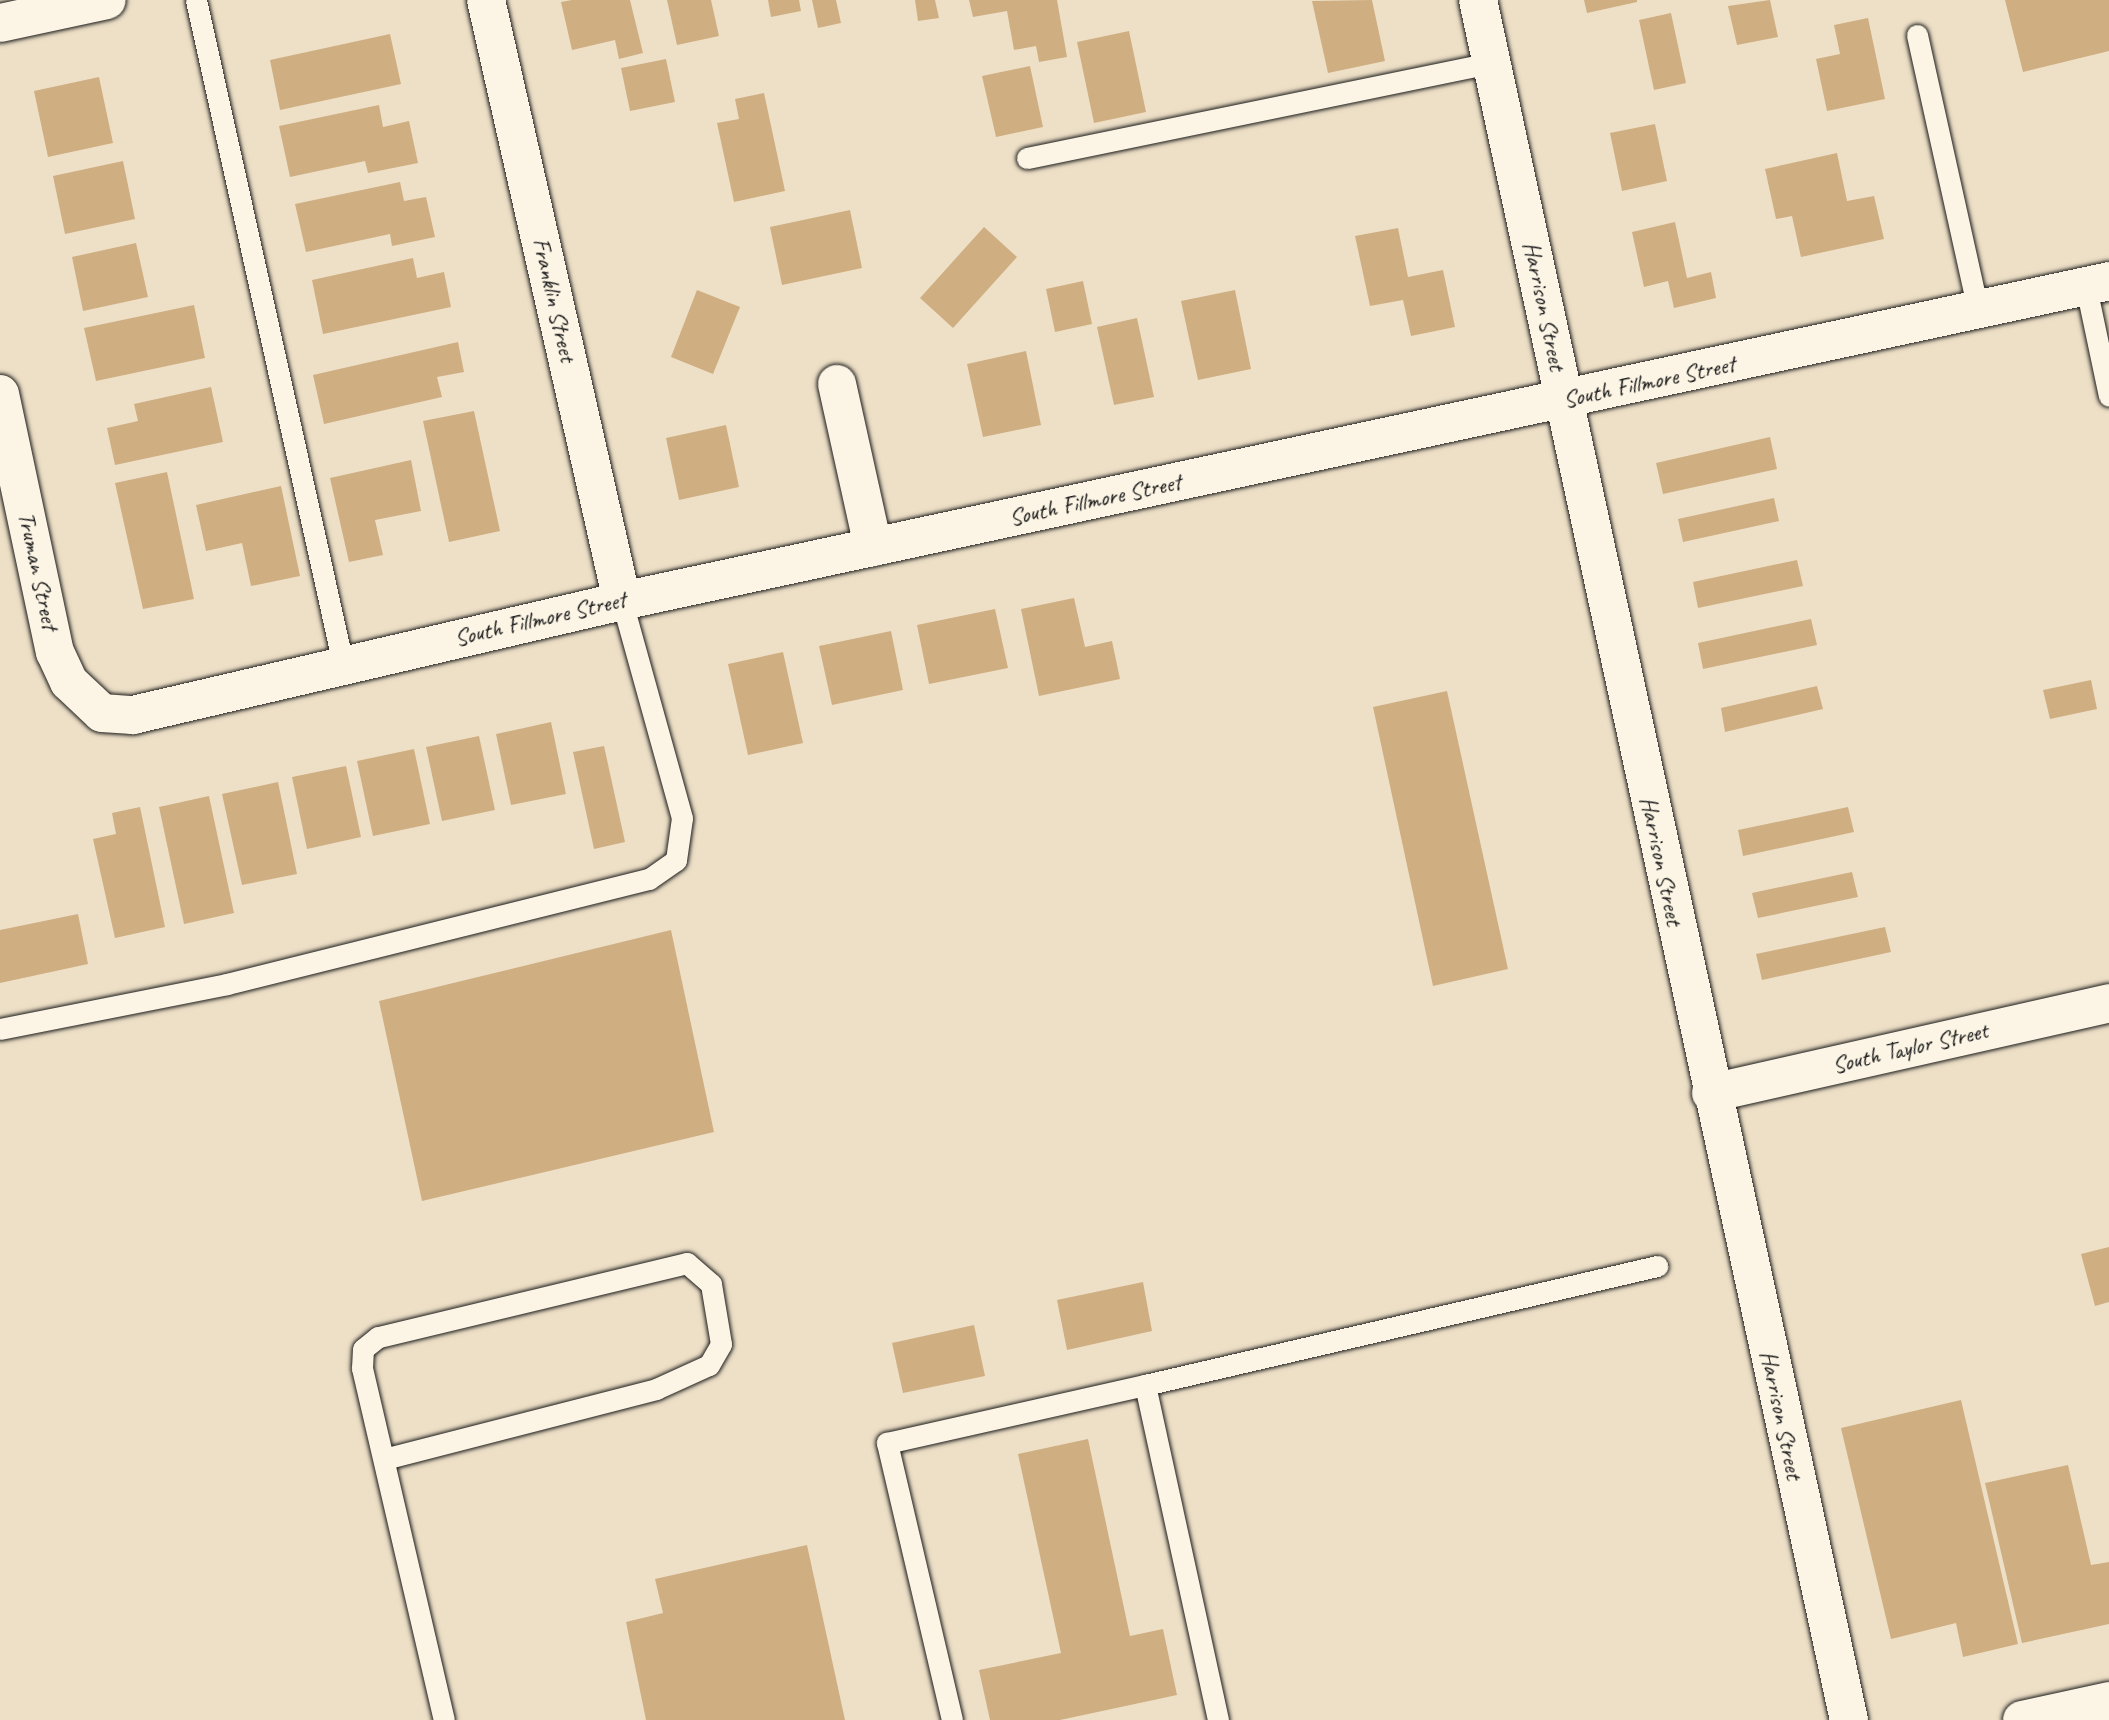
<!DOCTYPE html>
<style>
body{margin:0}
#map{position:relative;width:2109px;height:1720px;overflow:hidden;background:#eee0c7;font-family:Caveat,sans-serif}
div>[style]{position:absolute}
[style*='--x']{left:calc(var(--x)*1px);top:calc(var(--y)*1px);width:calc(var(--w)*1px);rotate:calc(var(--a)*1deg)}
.building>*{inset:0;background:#cfae82}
.roads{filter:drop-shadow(0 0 2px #1c1c1c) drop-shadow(0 0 2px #1c1c1c)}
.lane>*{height:21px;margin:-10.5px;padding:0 10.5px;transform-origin:10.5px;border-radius:10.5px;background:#fcf5e5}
.street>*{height:38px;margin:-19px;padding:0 19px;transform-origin:19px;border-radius:19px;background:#fcf5e5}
.secondary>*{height:38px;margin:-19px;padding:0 19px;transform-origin:19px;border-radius:19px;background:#fcf5e5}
span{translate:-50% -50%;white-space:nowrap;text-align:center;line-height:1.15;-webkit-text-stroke:5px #fcf5e5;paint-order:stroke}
.street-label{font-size:24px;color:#1c1c1c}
</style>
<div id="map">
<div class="building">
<div style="clip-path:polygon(572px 0,630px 0,643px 53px,619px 59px,615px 40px,572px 50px,561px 2px)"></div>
<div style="clip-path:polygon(667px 0,711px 0,719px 36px,677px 45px)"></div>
<div style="clip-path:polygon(768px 0,799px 0,801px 11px,771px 17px)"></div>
<div style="clip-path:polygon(812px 0,836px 0,841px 23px,818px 28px)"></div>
<div style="clip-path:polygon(915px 0,935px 0,939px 18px,918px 21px)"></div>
<div style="clip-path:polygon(969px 0,1057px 0,1067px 57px,1039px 62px,1036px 46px,1014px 50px,1007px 11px,973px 17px)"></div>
<div style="clip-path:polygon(1372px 0,1385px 61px,1328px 73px,1312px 1px)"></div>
<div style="clip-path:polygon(1584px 0,1637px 0,1637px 2px,1587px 13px)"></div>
<div style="clip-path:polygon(1770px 0,1778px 37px,1737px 45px,1728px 6px)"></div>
<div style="clip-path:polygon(2005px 0,2109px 0,2109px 51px,2023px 72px)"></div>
<div style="clip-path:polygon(1671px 13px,1686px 83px,1654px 90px,1639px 20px)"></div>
<div style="clip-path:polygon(1868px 18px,1885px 99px,1827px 111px,1816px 59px,1840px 54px,1834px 25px)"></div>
<div style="clip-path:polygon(1129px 31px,1146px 112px,1094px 123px,1077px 42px)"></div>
<div style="clip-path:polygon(390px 34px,401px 84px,280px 110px,270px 60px)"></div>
<div style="clip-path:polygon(666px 59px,675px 102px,630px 111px,621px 68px)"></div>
<div style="clip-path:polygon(1030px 66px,1043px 127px,996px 137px,982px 76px)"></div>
<div style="clip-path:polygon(99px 77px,113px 143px,48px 157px,34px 91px)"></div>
<div style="clip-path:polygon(764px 93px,785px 191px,734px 202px,717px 123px,739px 119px,735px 99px)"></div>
<div style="clip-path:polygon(379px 105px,383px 127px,409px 121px,418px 163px,368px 173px,365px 161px,290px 177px,279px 126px)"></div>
<div style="clip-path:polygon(1655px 124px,1667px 181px,1622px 191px,1610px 133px)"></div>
<div style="clip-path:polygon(1837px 153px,1847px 201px,1874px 196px,1884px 239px,1801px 257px,1792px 216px,1776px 219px,1765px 169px)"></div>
<div style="clip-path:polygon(123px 161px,135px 219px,65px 234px,53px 176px)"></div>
<div style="clip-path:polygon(400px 182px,404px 201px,426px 197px,435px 237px,392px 246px,390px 234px,306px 252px,295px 204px)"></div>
<div style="clip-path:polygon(850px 210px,862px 268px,782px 285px,770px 227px)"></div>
<div style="clip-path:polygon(1675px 222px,1687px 278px,1711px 272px,1716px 298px,1674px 308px,1668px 281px,1644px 287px,1632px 232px)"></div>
<div style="clip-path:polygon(984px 227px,1017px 257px,953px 328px,920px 298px)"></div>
<div style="clip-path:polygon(1398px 228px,1408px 277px,1443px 270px,1455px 327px,1411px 336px,1403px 300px,1370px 306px,1355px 236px)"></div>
<div style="clip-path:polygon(136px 243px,148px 297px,83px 311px,72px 257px)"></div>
<div style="clip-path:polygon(413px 258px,417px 278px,444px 272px,451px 307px,323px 334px,312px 280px)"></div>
<div style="clip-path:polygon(1083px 281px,1092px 324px,1055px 332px,1046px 289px)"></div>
<div style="clip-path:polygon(697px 290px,740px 307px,713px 374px,671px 357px)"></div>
<div style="clip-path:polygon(1235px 290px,1251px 369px,1198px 380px,1181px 301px)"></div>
<div style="clip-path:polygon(194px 305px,205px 358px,96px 381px,84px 328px)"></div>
<div style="clip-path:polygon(1137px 318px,1154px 397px,1114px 405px,1097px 327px)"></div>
<div style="clip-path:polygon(458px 342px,464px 372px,437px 377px,442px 397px,324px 424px,313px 375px)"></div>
<div style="clip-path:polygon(1026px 351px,1041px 425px,983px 437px,967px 364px)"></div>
<div style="clip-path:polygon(211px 387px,223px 442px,115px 465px,107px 428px,138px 421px,134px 404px)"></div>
<div style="clip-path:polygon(474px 411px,500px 531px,449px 542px,423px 421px)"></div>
<div style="clip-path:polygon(726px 425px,739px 487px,679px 500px,666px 438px)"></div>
<div style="clip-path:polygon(1770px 437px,1777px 469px,1663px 494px,1656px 463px)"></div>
<div style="clip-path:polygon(411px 460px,421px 511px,375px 520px,383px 555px,349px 562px,330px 478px)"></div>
<div style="clip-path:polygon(167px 472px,194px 599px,143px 609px,115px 483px)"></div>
<div style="clip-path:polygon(281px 486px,300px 576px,251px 586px,242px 543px,206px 551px,196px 505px)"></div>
<div style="clip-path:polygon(1774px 498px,1779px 521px,1683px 542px,1678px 519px)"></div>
<div style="clip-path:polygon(1797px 560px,1803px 586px,1698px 608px,1693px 582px)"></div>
<div style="clip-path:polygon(1074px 598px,1085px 647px,1112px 641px,1120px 679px,1039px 696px,1021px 609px)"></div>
<div style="clip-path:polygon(995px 609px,1008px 668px,929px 684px,917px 625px)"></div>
<div style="clip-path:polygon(1811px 619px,1817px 645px,1703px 669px,1698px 643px)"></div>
<div style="clip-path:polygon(891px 631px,903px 690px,832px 705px,819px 646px)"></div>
<div style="clip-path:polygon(783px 652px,803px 743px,748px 755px,728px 664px)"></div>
<div style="clip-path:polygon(2091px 680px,2097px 709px,2050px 719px,2043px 690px)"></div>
<div style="clip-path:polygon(1817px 686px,1823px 709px,1725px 732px,1721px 708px)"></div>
<div style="clip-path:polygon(1447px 691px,1508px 969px,1433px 986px,1373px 707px)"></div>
<div style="clip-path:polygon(551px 722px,566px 794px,511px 805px,496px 734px)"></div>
<div style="clip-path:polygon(479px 736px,495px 810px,442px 821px,426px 747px)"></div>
<div style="clip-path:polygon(604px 746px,625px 842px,594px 849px,573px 752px)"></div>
<div style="clip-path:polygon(414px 749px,430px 824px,373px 836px,357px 761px)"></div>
<div style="clip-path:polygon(346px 766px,361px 837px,307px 849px,292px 777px)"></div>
<div style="clip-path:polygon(278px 782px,297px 874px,242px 885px,222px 794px)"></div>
<div style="clip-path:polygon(209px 796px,234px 913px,184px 924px,159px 807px)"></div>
<div style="clip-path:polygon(140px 807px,165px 927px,115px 938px,93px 839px,116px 834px,112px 813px)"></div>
<div style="clip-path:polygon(1848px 807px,1854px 832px,1743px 856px,1738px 830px)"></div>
<div style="clip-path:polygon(1852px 872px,1858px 897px,1758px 918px,1752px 893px)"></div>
<div style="clip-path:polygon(78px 914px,88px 964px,0 983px,0 930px)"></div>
<div style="clip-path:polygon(1885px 927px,1891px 952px,1762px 980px,1756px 954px)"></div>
<div style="clip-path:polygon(671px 930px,714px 1132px,422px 1201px,379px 1001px)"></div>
<div style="clip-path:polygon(2109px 1247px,2109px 1302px,2095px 1306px,2081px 1254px)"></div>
<div style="clip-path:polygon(1143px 1282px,1152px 1331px,1067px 1350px,1057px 1300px)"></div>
<div style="clip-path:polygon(974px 1325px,985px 1376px,903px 1393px,892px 1343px)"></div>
<div style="clip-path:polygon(1961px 1400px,2018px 1644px,1963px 1657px,1956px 1623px,1891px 1639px,1841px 1428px)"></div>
<div style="clip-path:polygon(1088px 1439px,1130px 1636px,1163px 1629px,1177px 1695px,1060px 1720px,990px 1720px,979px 1670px,1061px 1653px,1018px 1454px)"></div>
<div style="clip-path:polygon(2068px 1465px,2091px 1565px,2109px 1562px,2109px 1624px,2022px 1643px,1985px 1483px)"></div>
<div style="clip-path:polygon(807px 1545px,845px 1720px,646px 1720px,626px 1622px,663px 1613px,655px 1579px)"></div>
</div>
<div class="roads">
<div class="lane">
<div style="--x:196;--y:0;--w:680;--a:77.52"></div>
<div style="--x:1917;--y:35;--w:283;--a:77.5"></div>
<div style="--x:1027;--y:158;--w:476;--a:-11.6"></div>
<div style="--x:2086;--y:287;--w:111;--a:78.1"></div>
<div style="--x:0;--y:1029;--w:231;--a:-11.2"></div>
<div style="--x:227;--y:984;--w:435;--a:-14"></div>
<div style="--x:649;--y:879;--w:33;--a:-35"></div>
<div style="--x:676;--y:860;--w:42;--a:-81.9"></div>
<div style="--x:682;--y:818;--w:225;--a:-105.5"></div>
<div style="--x:1145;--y:1385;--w:526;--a:-13.08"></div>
<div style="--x:384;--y:1459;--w:281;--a:-14.4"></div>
<div style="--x:656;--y:1389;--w:58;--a:-24.4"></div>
<div style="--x:709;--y:1365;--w:24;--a:-60"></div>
<div style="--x:721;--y:1344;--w:61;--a:-99.5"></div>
<div style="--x:711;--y:1284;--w:32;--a:-139"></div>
<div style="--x:687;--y:1263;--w:318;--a:166.5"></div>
<div style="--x:378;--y:1337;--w:19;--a:141"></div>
<div style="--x:363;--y:1349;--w:19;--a:93"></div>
<div style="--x:362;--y:1368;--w:361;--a:76.9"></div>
<div style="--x:952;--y:1720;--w:285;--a:-103.2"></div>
<div style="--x:887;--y:1443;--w:264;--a:-12.7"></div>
<div style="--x:1145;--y:1385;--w:343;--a:77.7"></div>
</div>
<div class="street">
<div style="--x:486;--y:0;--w:616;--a:77.25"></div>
<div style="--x:1478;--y:0;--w:1760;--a:77.83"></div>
<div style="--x:0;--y:23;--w:109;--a:-12.1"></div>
<div style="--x:837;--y:384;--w:167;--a:77.5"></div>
<div style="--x:0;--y:394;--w:264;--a:78"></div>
<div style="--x:55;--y:652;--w:33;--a:65"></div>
<div style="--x:69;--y:682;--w:45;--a:43.2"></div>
<div style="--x:102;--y:713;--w:31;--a:4"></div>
<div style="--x:133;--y:715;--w:502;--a:-13.12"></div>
<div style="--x:622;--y:601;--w:1521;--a:-12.14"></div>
<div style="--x:1711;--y:1093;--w:408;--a:-12.7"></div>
</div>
<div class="secondary">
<div style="--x:2022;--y:1720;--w:89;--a:-12.3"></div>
</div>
</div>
<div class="street-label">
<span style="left:554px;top:300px;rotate:77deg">Franklin Street</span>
<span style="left:1544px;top:306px;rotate:78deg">Harrison Street</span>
<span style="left:1649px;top:382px;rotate:-12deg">South Fillmore Street</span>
<span style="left:1095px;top:500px;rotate:-12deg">South Fillmore Street</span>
<span style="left:38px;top:571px;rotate:78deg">Truman Street</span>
<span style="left:540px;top:619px;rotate:-13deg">South Fillmore Street</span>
<span style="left:1661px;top:861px;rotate:78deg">Harrison Street</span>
<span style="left:1910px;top:1048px;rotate:-13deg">South Taylor Street</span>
<span style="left:1781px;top:1415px;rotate:78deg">Harrison Street</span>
</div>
</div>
